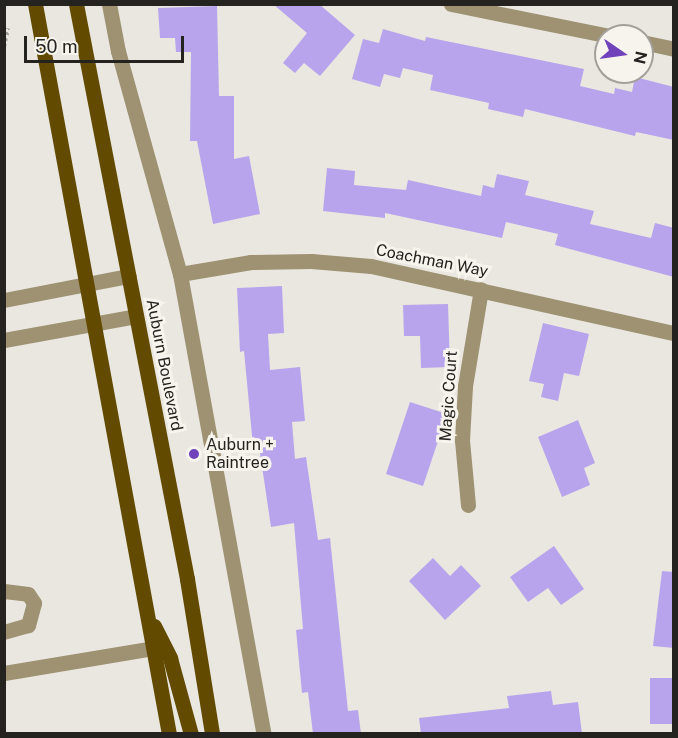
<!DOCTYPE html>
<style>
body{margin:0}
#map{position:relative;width:678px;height:738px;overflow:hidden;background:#e9e7e0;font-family:"Public Sans",sans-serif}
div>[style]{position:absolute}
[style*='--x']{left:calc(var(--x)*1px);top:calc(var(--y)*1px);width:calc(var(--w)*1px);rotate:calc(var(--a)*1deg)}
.building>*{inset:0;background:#b8a4ec}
.path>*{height:4px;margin-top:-2px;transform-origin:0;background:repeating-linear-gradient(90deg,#a2a19b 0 3px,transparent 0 6px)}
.minor>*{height:15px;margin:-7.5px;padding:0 7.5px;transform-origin:7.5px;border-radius:7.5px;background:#9e9272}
.major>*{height:15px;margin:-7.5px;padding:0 7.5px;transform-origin:7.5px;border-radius:7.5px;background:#624b00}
.dots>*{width:16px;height:16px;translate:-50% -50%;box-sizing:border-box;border:3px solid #f7f4ed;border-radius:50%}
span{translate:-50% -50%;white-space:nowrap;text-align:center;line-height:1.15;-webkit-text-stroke:6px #f7f4ed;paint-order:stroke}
.street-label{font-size:16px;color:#242320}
.poi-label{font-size:16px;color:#242320}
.left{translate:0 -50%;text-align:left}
.frame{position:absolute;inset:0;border:6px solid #242320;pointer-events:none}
.north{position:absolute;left:594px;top:24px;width:60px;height:60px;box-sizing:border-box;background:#f7f4ed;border:2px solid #a3a09b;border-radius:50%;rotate:103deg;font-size:16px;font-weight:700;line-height:24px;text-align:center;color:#242320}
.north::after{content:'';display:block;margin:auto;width:21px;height:27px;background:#7143bb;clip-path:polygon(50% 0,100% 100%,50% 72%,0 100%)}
.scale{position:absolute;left:24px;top:36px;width:160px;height:27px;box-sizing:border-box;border:3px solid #242320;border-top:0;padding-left:8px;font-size:18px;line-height:21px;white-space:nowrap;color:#242320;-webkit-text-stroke:4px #f7f4ed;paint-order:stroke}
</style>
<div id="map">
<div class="building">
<div style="clip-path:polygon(273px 4px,319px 4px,355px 35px,320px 76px,304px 63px,295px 73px,283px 63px,307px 33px)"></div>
<div style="clip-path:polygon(217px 6px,219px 96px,234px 96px,234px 159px,249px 156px,260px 214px,213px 224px,197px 141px,190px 141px,191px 52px,176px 52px,175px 38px,160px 38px,158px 8px)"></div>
<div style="clip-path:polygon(383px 29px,425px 41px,426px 37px,584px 69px,580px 86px,614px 94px,615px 88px,632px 92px,635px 77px,674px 87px,674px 140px,636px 132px,635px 136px,525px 109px,523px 117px,488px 109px,489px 103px,430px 90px,433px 75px,403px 68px,400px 78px,384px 74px,380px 87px,352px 79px,363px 39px,379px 43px)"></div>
<div style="clip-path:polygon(327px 168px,355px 171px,354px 185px,406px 190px,408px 180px,481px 196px,483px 185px,494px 188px,497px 174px,529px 181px,525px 195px,594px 211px,590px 224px,651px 238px,655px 223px,674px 228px,674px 277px,555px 245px,558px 234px,506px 222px,502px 238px,385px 213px,385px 218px,323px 211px)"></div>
<div style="clip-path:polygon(282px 286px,284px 333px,268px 334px,270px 370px,300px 367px,305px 421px,292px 422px,295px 459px,306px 457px,318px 540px,330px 538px,348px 711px,358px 710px,361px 734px,313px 734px,308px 692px,302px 693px,296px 630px,303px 629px,294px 523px,271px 527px,259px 446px,253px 446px,244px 351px,240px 352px,237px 288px)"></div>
<div style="clip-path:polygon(448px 304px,450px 367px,421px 368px,420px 336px,404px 336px,403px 305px)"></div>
<div style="clip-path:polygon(543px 323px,589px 334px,579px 376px,564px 373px,558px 401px,541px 397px,544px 384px,529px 381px)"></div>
<div style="clip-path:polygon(410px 402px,447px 414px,423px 486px,386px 474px)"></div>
<div style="clip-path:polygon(578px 420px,595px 463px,584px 468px,590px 485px,562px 497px,538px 437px)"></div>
<div style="clip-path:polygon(554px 546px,584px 589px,561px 605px,548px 588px,528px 602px,510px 577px)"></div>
<div style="clip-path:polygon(433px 558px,450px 576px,461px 565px,481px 586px,445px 620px,409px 581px)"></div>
<div style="clip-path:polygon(662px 571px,674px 572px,674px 648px,653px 646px)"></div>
<div style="clip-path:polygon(650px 678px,674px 678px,674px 724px,650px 724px)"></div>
<div style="clip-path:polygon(551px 691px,553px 705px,578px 702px,582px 734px,421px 734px,419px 718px,509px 708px,507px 696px)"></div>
</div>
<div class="path">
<div style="--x:4;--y:47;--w:19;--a:-78"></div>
</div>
<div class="minor">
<div style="--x:109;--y:4;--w:48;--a:79.2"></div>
<div style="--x:118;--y:51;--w:231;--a:74.5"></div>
<div style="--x:180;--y:274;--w:468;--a:79.7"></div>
<div style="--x:451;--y:4;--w:162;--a:11.4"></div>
<div style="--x:642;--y:42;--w:33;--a:12"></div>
<div style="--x:180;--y:274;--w:72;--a:-9.6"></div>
<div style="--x:251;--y:262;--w:60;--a:-1"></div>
<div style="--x:311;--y:261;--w:60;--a:4.8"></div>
<div style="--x:371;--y:266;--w:310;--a:12.5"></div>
<div style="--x:4;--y:300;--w:127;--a:-10.9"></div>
<div style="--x:4;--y:340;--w:134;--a:-10.3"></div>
<div style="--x:468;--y:505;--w:65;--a:-95.3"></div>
<div style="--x:462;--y:440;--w:54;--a:-86.8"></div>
<div style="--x:465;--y:386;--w:98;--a:-80.6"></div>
<div style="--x:4;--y:591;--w:24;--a:7"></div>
<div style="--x:28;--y:594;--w:11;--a:56"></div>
<div style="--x:34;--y:603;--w:23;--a:105"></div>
<div style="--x:28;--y:625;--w:25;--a:164"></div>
<div style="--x:4;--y:673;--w:151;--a:-9.5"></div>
</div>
<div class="major">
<div style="--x:35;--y:4;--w:742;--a:79.6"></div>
<div style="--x:76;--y:4;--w:586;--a:79.07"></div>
<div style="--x:187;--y:579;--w:157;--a:80.8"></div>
<div style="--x:154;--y:626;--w:36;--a:63"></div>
<div style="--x:170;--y:658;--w:79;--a:74.6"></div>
</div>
<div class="dots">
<div style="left:194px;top:454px;background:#7143bb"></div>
</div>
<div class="street-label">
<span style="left:432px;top:261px;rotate:11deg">Coachman Way</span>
<span style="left:164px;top:365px;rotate:79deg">Auburn Boulevard</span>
<span style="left:449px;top:396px;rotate:-86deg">Magic Court</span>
</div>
<div class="poi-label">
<span class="left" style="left:206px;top:454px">Auburn +<br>Raintree</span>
</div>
<div class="frame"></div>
<div class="north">N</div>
<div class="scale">50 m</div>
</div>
